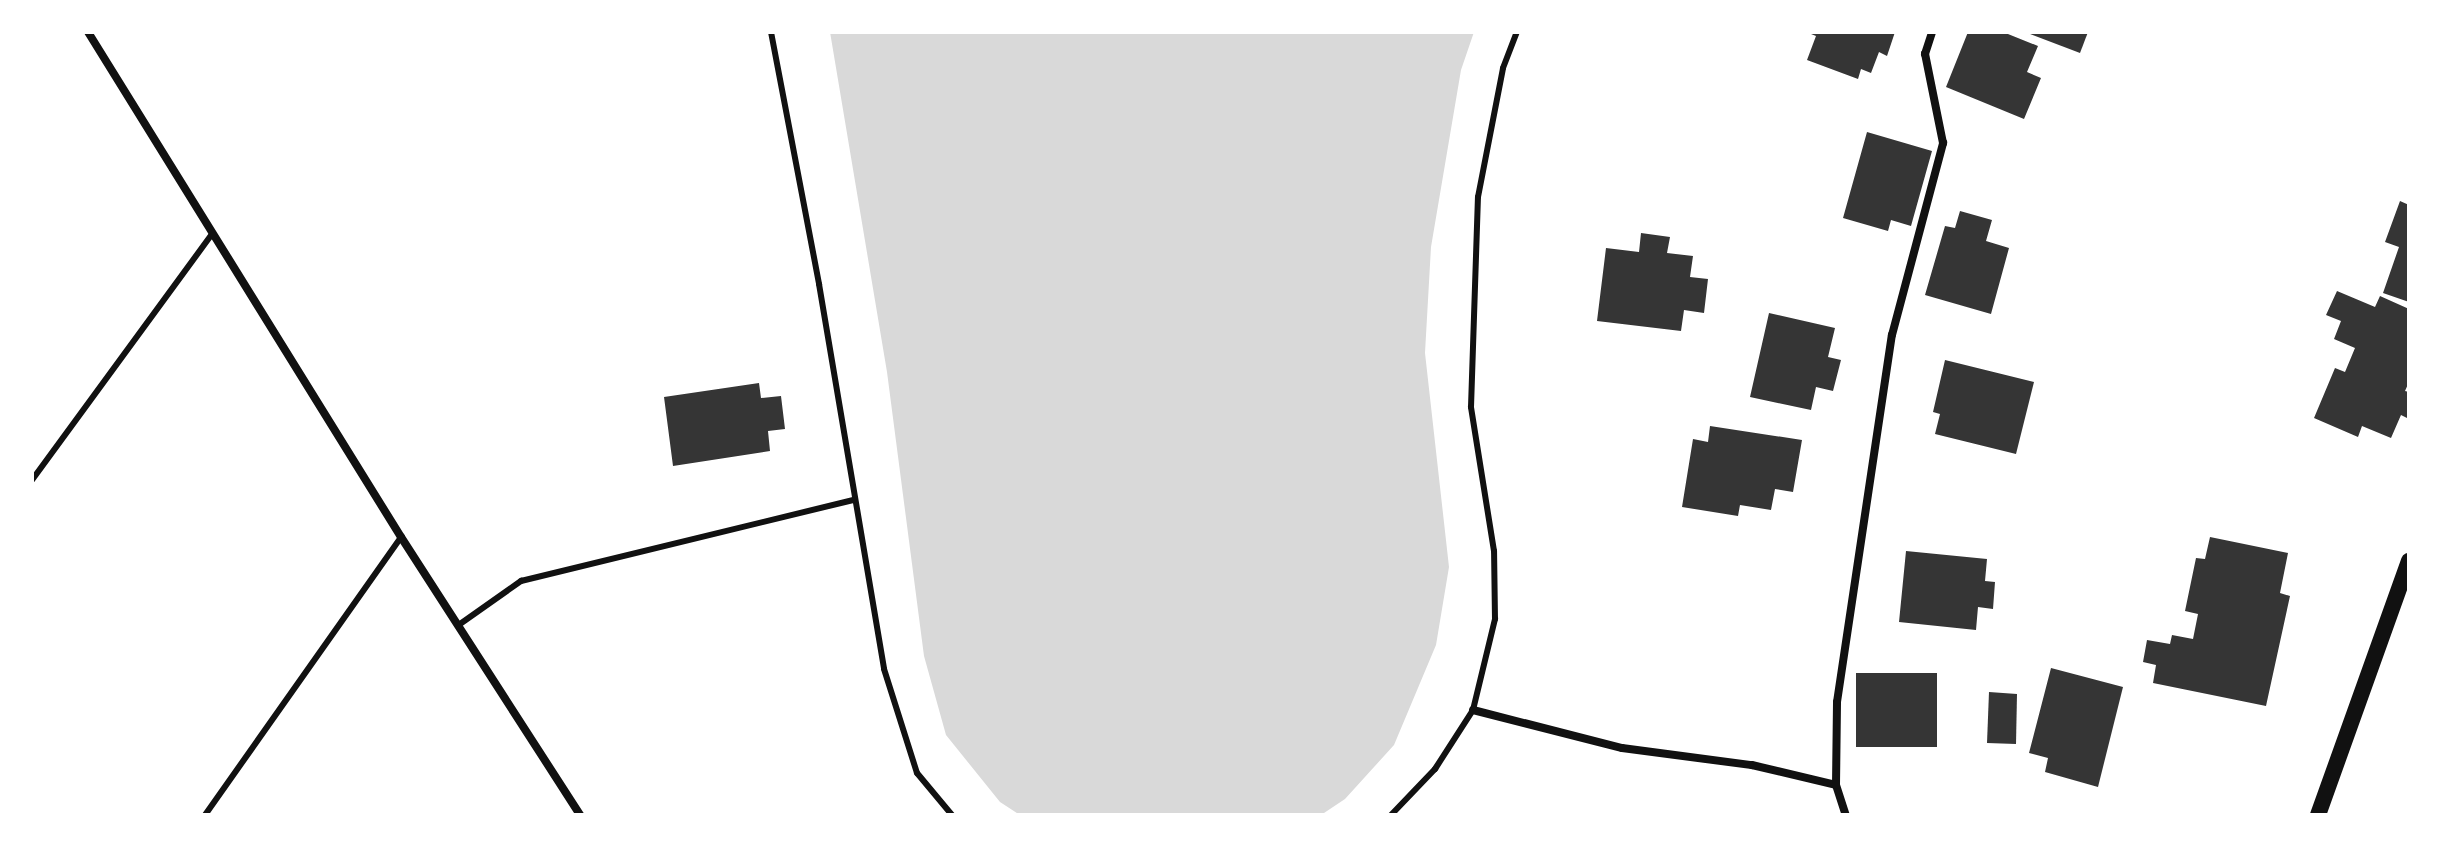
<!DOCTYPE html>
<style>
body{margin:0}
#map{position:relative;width:2441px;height:847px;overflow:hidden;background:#fff;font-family:Ubuntu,sans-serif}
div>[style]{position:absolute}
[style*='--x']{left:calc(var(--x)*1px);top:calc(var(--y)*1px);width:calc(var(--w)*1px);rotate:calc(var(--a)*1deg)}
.water>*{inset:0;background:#d9d9d9}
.building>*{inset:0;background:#353535}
.service>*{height:6px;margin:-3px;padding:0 3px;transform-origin:3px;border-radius:3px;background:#111}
.minor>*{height:8px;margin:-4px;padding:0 4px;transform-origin:4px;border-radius:4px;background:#111}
.secondary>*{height:16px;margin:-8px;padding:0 8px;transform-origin:8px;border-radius:8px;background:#111}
span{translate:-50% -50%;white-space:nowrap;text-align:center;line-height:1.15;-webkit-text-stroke:7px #fff;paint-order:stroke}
.frame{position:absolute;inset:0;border:34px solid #fff;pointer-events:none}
</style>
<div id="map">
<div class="water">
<div style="clip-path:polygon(830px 32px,1474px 32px,1461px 70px,1431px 247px,1425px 353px,1449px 567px,1436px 645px,1394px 745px,1345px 799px,1321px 815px,1020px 815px,1000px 802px,946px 735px,924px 656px,887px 372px)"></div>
</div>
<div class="building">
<div style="clip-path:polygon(1806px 32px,1895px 32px,1887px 56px,1879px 52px,1871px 73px,1861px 69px,1858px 79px,1807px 60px,1816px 36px)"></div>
<div style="clip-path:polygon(1968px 32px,2003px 32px,2038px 46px,2027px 72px,2041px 78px,2024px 119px,1946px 87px)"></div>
<div style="clip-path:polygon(2025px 32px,2088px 32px,2080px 53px)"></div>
<div style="clip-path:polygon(1867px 132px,1932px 151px,1911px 226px,1891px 220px,1888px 231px,1843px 218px)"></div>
<div style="clip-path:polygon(2400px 201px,2409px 205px,2409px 302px,2383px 293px,2399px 247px,2385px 242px)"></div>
<div style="clip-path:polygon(1960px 211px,1992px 220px,1986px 241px,2009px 248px,1991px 314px,1925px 295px,1945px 226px,1955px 228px)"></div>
<div style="clip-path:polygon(1641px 233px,1670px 237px,1667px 253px,1693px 256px,1690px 277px,1708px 279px,1704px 313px,1684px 310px,1681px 331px,1597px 321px,1606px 248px,1639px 252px)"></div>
<div style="clip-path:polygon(2337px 291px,2375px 307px,2380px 296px,2409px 309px,2409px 382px,2405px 391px,2409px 392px,2409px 419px,2401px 415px,2391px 438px,2362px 426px,2358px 437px,2314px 418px,2335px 368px,2345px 372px,2355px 348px,2334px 339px,2341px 321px,2326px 315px)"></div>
<div style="clip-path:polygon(1769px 313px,1835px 328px,1828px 357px,1841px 360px,1833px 391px,1816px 387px,1811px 410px,1750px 397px)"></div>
<div style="clip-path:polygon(1945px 360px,2034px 382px,2016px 454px,1935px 434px,1940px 414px,1933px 412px)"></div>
<div style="clip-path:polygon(759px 383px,761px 398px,781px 396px,785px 429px,768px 431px,770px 451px,673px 466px,664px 397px)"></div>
<div style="clip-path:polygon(1710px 426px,1802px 440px,1793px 492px,1775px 489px,1771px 510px,1740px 505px,1738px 516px,1682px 507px,1693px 439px,1708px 442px)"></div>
<div style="clip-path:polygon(2210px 537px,2288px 553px,2280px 593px,2290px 596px,2266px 706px,2153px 683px,2156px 665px,2143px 662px,2147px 640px,2170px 644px,2172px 635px,2193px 639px,2198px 614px,2185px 611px,2196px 558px,2205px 559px)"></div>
<div style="clip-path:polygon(1906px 551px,1987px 559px,1985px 581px,1995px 582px,1993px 609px,1978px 607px,1976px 630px,1899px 622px)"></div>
<div style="clip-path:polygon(2051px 668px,2123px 687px,2098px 787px,2045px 772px,2048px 758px,2029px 753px)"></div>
<div style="clip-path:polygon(1856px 673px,1937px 673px,1937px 747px,1856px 747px)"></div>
<div style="clip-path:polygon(1989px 692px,2017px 694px,2016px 744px,1987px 743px)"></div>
</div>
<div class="service">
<div style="--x:771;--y:32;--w:257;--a:79.2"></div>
<div style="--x:819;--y:284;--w:390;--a:80.4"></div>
<div style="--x:884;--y:669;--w:109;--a:72.4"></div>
<div style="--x:917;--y:773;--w:55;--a:50.2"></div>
<div style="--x:32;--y:480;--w:306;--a:-53.8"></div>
<div style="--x:460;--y:624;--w:75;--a:-35.2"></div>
<div style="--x:521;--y:581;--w:342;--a:-13.7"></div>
<div style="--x:205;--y:815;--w:340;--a:-54.8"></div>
<div style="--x:1391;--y:815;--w:64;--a:-46.3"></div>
<div style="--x:1435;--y:769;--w:70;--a:-57.2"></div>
<div style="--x:1473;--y:710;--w:94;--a:-76.4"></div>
<div style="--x:1495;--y:619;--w:68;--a:-90.8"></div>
<div style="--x:1494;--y:551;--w:146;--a:-99.1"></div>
<div style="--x:1471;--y:407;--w:210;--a:-88.1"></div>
<div style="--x:1478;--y:197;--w:131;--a:-79"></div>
<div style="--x:1503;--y:68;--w:39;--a:-69"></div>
</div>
<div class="minor">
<div style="--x:88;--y:32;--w:594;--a:58.21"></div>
<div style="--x:401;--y:537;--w:331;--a:57.2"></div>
<div style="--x:1473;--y:710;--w:154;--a:14.3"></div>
<div style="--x:1622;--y:748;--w:131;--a:7.5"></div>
<div style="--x:1752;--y:765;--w:86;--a:13.4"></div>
<div style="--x:1836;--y:785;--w:32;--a:72"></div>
<div style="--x:1836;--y:785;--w:83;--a:-89.3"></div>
<div style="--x:1837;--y:702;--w:371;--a:-81.5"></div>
<div style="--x:1892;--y:335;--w:199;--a:-75.1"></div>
<div style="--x:1943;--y:143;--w:91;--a:-101.4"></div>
<div style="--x:1925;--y:54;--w:23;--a:-72"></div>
</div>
<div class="secondary">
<div style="--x:2318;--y:815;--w:270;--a:-70.3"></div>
</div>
<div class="frame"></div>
</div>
